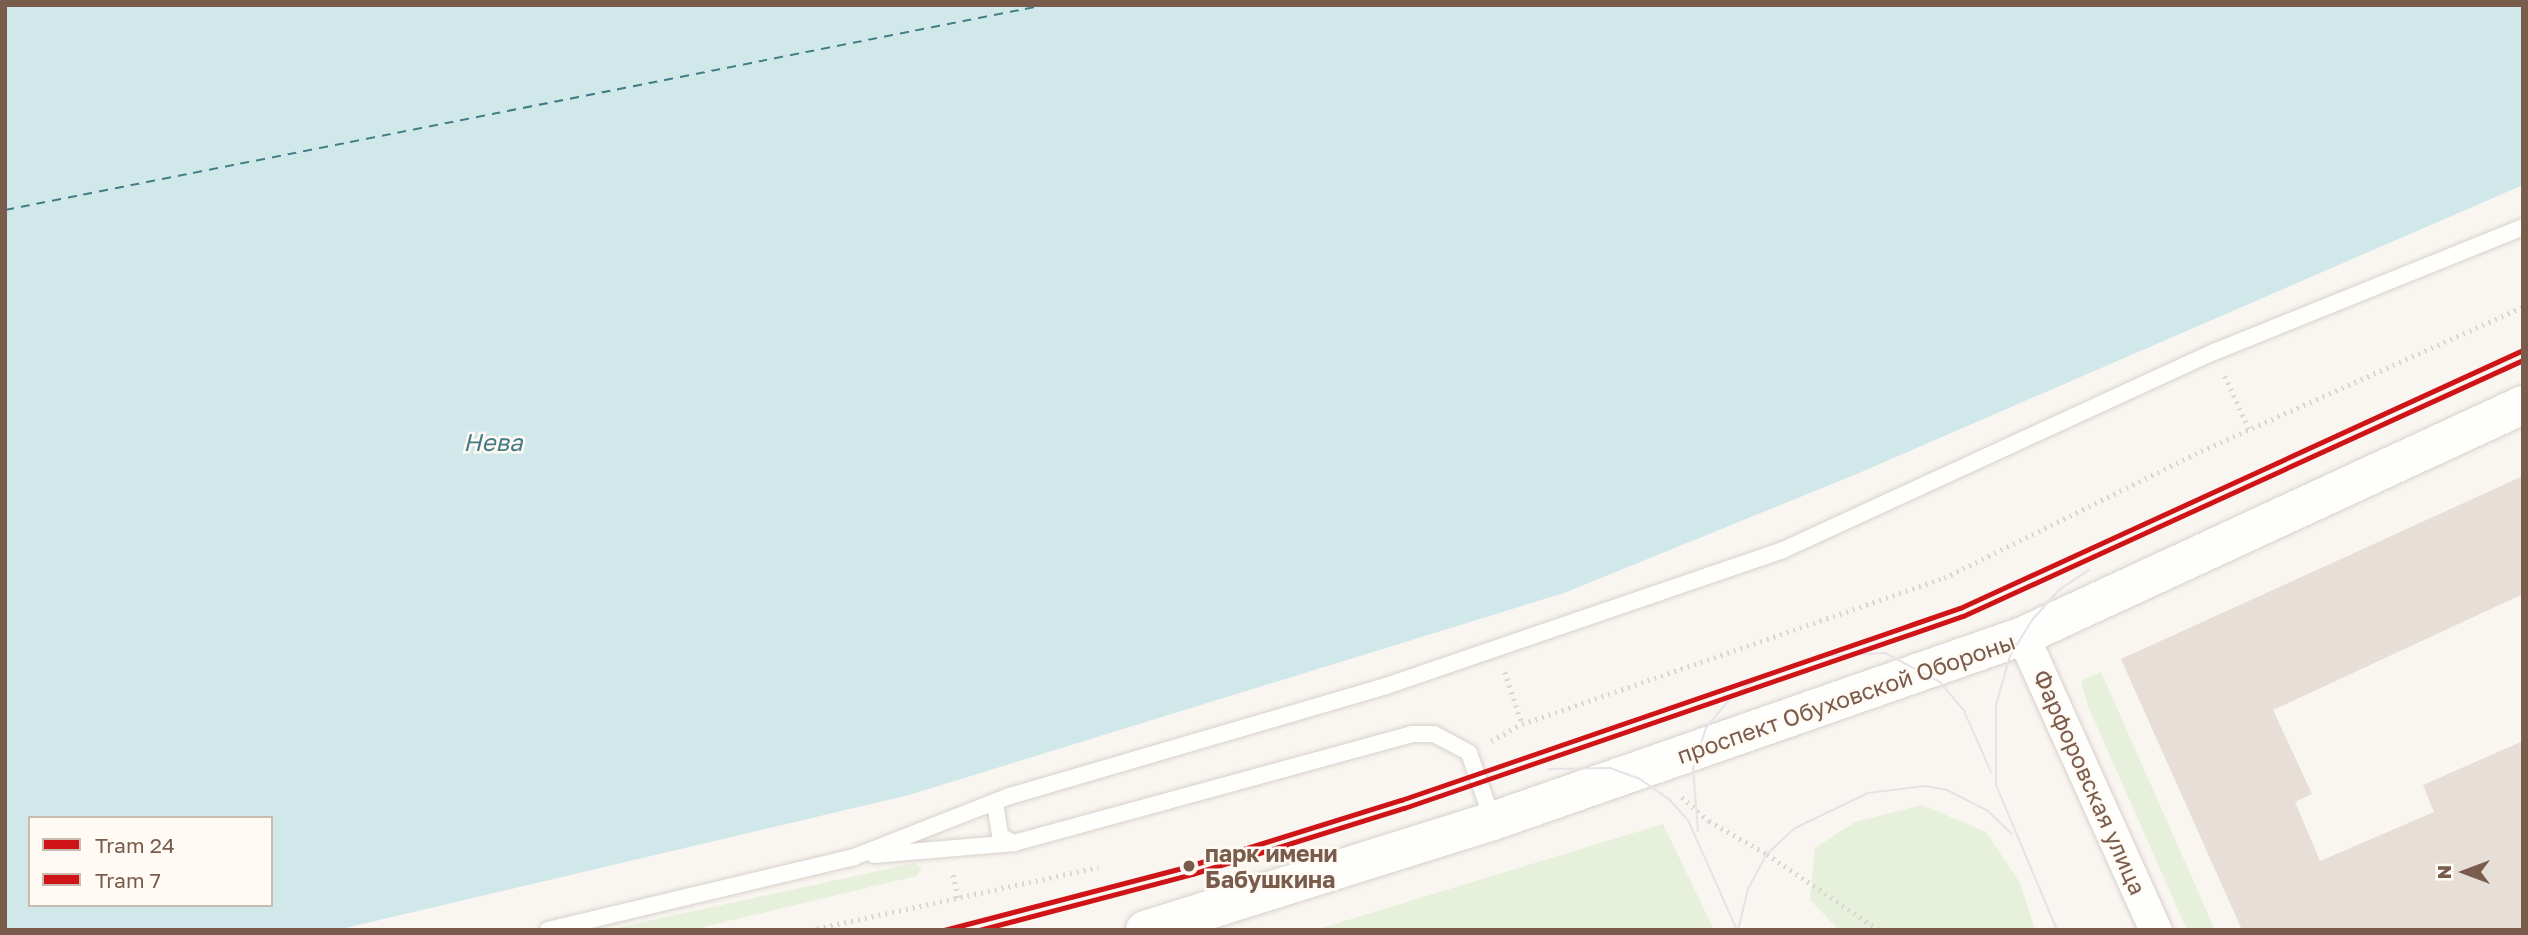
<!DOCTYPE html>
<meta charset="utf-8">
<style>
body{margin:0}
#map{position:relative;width:2528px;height:935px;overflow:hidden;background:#f9f5f0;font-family:"Golos Text",sans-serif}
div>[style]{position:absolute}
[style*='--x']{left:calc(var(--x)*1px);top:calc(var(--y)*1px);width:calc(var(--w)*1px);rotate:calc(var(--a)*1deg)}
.green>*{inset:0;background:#e7f0db}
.water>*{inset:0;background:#d0e8ea}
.ferry>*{height:2px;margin-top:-1px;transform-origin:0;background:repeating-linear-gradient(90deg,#437c86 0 9px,transparent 0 16px)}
.building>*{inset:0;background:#e6ded7}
.path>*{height:4.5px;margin-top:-2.25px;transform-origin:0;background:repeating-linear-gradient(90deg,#dcd5d0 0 2px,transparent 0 7px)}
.roads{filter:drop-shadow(0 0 2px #d7d1cb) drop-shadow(0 0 2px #d7d1cb)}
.service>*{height:16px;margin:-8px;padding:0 8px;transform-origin:8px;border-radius:8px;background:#fefefd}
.minor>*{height:32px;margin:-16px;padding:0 16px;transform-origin:16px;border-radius:16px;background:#fefefd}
.secondary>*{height:38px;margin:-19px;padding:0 19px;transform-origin:19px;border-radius:19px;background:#fefefd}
.tram>*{height:2px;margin:-1px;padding:0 1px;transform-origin:1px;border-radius:1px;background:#e6e3e7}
.tram-1>*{height:5px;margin:-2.5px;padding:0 2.5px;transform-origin:2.5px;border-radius:2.5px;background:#ce1417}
.tram-2>*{height:5px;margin:-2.5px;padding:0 2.5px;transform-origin:2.5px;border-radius:2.5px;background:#ce1417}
.dots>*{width:19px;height:19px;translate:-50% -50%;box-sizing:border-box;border:4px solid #fffaf3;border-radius:50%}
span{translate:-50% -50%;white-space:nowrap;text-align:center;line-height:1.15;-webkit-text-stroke:5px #fffaf3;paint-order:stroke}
.street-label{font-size:23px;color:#7a5c4d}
.stop-label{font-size:23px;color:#7a5c4d;font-weight:700}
.left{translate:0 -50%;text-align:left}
.water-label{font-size:24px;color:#437c86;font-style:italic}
.frame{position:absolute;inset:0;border:7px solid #7a5c4d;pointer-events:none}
.legend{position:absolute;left:28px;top:816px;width:245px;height:91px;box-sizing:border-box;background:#fffaf3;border:2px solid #cabbb1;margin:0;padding:9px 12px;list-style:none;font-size:21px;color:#7a5c4d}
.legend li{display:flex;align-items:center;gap:14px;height:35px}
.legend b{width:35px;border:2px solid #cabbb1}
.north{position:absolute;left:2430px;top:837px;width:70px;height:70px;-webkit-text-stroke:5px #fffaf3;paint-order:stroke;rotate:270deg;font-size:19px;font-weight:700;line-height:28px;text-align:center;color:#7a5c4d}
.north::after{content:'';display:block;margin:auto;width:24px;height:32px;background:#7a5c4d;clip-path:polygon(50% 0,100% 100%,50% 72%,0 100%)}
</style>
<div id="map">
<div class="green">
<div style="clip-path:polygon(2101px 672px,2215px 930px,2187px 930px,2088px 706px,2081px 681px)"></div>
<div style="clip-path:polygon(1922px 805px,1986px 832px,2020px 883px,2035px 930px,1839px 930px,1810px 900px,1815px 848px,1855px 822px)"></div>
<div style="clip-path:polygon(1663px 824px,1714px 930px,1315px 930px)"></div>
<div style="clip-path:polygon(915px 863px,922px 869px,916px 876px,691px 930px,607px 930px)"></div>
</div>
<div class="water">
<div style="clip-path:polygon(evenodd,5px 5px,2523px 5px,2523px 185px,1859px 473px,1564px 593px,909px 795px,337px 930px,5px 930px,5px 5px,30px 818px,271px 818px,271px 905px,30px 905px,30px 818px)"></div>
</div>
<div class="ferry">
<div style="--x:5;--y:210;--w:1060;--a:-11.15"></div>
</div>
<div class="building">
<div style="clip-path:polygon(2523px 476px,2523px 594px,2273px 710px,2312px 794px,2295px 802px,2320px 861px,2434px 812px,2423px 785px,2523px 741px,2523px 930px,2242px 930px,2121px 659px)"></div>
</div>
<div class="path">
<div style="--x:2225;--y:376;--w:58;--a:65.6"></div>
<div style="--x:1505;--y:672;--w:55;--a:71.9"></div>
<div style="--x:1491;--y:741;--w:35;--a:-29"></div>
<div style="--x:1522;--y:724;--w:447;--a:-19.1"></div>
<div style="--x:1944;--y:578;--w:287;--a:-26.3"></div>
<div style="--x:2201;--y:451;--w:353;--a:-24.1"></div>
<div style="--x:1682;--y:797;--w:36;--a:42"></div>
<div style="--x:1709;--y:821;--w:67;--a:29.6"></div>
<div style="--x:1767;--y:854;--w:135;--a:34.2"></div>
<div style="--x:953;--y:875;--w:26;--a:77"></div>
<div style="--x:810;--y:930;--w:295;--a:-12.3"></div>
</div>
<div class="roads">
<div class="service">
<div style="--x:995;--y:803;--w:33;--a:81"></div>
<div style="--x:1000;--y:836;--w:16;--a:27"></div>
<div style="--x:874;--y:855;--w:141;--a:-4.9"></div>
<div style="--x:1014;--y:843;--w:413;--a:-15.3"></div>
<div style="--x:1412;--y:734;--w:22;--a:0"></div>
<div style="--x:1434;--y:734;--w:40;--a:28"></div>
<div style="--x:1469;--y:753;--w:72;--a:70.6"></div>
<div style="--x:548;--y:930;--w:315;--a:-13.4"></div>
<div style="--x:854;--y:857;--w:168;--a:-21.4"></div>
<div style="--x:1010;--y:796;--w:392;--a:-16.3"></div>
<div style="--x:1386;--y:686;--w:417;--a:-18.9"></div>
<div style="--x:1781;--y:551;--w:477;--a:-24.7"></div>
<div style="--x:2214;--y:352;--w:333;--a:-22"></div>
</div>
<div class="minor">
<div style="--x:2023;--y:636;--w:323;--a:65.7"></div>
</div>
<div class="secondary">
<div style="--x:1145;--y:930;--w:365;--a:-17.4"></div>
<div style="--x:1493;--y:821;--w:561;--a:-19.24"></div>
<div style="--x:2023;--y:636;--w:551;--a:-24.8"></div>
</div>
</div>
<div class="tram">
<div style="--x:1821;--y:656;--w:64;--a:-2.7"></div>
<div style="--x:1885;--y:653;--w:62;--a:27.8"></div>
<div style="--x:1940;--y:682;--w:38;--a:50"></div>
<div style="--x:1964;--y:711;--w:67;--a:66.1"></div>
<div style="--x:1549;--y:769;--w:61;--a:-0.9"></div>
<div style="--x:1610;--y:768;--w:32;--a:20"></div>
<div style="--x:1640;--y:779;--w:35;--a:35"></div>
<div style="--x:1669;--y:799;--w:28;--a:48"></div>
<div style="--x:1688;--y:820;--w:120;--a:66"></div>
<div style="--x:1698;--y:831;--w:62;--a:-94.6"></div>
<div style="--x:1693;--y:769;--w:43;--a:-72.4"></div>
<div style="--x:1706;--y:728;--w:41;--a:-50.9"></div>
<div style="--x:1732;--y:696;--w:35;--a:-33"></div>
<div style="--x:1738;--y:930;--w:42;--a:-76.3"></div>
<div style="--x:1748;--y:889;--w:40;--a:-62"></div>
<div style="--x:1767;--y:854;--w:38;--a:-43"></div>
<div style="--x:1795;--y:828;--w:81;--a:-25.6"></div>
<div style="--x:1868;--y:793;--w:57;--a:-7"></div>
<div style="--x:1925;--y:786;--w:22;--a:10"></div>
<div style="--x:1947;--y:790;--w:46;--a:27.1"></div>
<div style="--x:1988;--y:811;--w:33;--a:44"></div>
<div style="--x:2057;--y:930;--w:157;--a:-112.8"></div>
<div style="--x:1996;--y:785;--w:80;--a:-90"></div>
<div style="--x:1996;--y:705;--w:51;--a:-74.1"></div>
<div style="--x:2010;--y:656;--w:42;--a:-58.6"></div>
<div style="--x:2032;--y:620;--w:40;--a:-48"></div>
<div style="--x:2059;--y:590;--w:36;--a:-34"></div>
</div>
<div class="tram-1">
<div style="--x:944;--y:930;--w:253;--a:-14.6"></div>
<div style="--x:1189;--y:866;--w:222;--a:-17.3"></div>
<div style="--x:1401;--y:800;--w:591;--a:-18.96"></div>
<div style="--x:1960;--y:608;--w:619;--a:-24.62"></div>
</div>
<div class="tram-2">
<div style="--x:979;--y:930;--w:220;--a:-14.7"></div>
<div style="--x:1192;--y:874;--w:222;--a:-17.3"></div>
<div style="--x:1404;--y:808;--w:591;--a:-18.96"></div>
<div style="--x:1963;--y:616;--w:616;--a:-24.57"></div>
</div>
<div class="dots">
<div style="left:1189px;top:866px;background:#7a5c4d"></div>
</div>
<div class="street-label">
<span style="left:1846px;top:698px;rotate:-19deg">проспект Обуховской Обороны</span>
<span style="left:2090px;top:782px;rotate:66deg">Фарфоровская улица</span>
</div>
<div class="stop-label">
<span class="left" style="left:1205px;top:866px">парк имени<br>Бабушкина</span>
</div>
<div class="water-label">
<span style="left:493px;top:442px">Нева</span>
</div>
<div class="frame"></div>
<ul class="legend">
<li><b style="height:9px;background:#ce1417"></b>Tram 24</li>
<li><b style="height:9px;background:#ce1417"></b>Tram 7</li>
</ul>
<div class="north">N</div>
</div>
